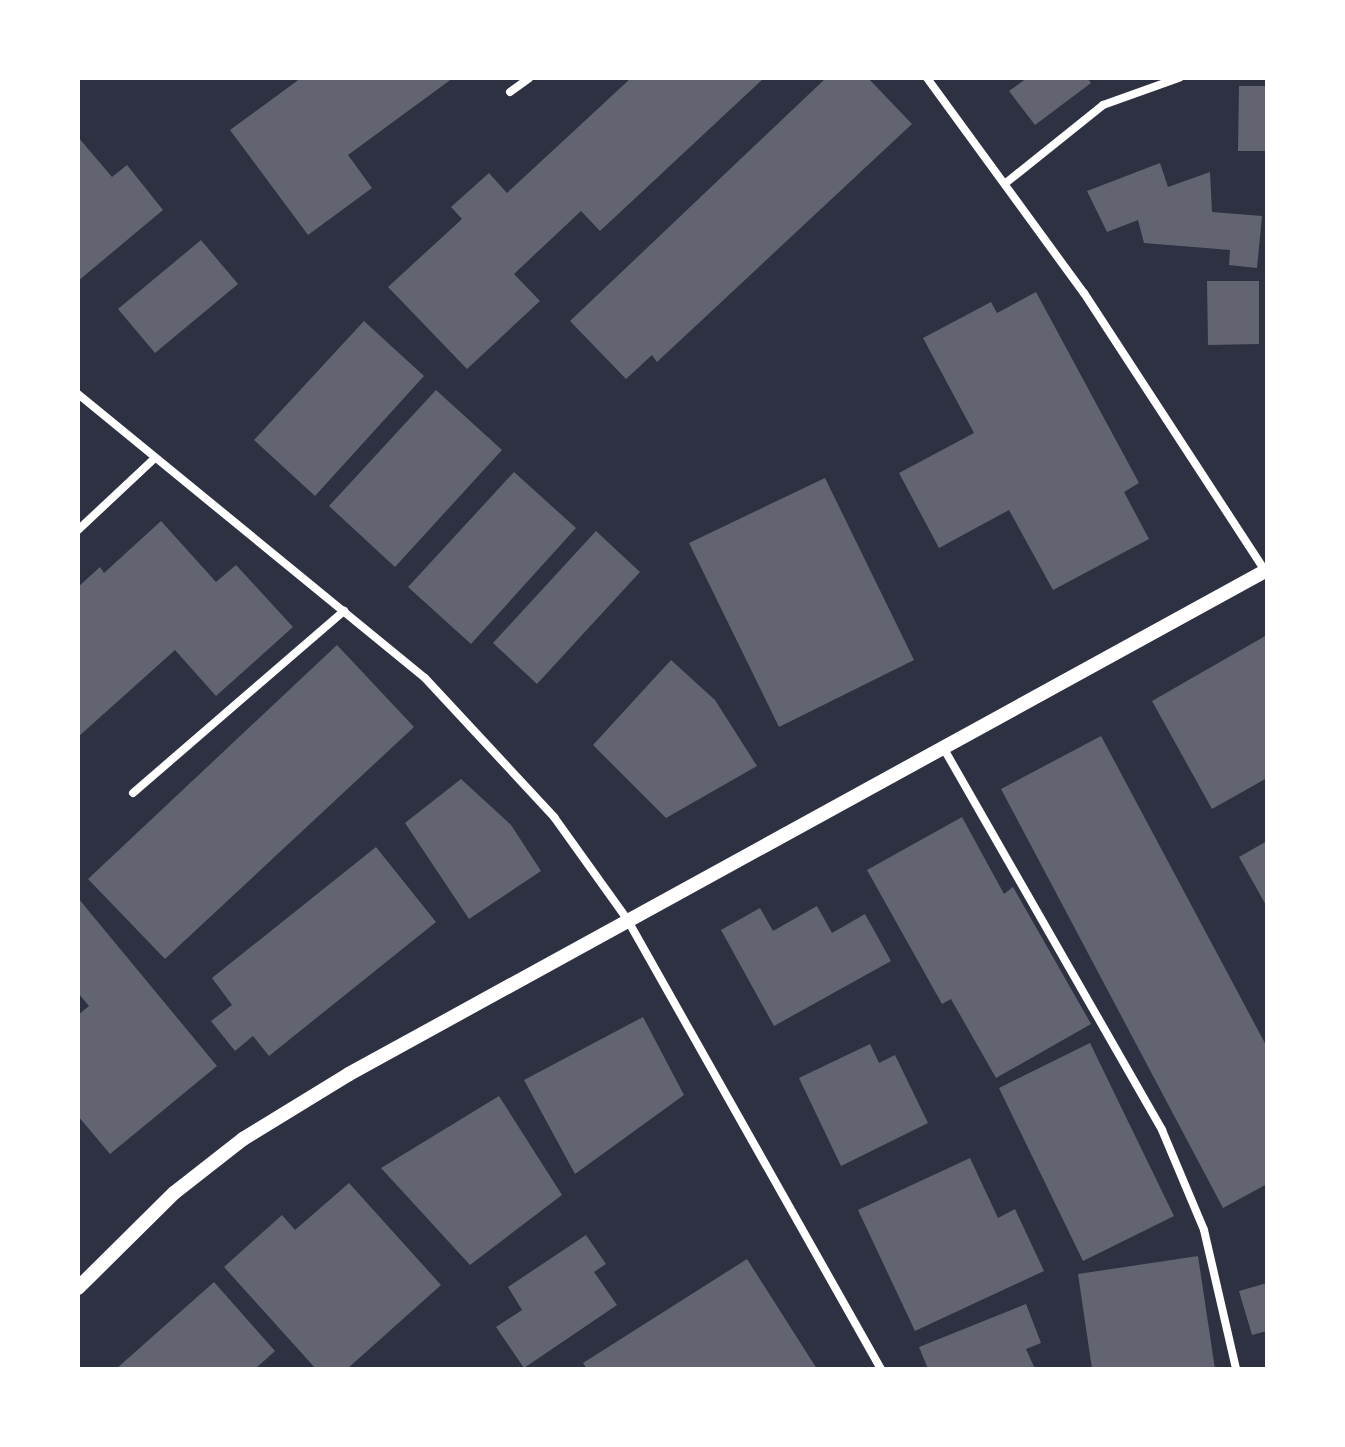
<!DOCTYPE html>
<style>
body{margin:0}
#map{position:relative;width:1345px;height:1447px;overflow:hidden;background:#2d3142;font-family:"Work Sans",sans-serif}
div>[style]{position:absolute}
[style*='--x']{left:calc(var(--x)*1px);top:calc(var(--y)*1px);width:calc(var(--w)*1px);rotate:calc(var(--a)*1deg)}
.building>*{inset:0;background:#626471}
.minor>*{height:8px;margin:-4px;padding:0 4px;transform-origin:4px;border-radius:4px;background:#fff}
.tertiary>*{height:14px;margin:-7px;padding:0 7px;transform-origin:7px;border-radius:7px;background:#fff}
span{translate:-50% -50%;white-space:nowrap;text-align:center;line-height:1.15;-webkit-text-stroke:8px #fff;paint-order:stroke}
.frame{position:absolute;inset:0;border:80px solid #fff;pointer-events:none}
</style>
<div id="map">
<div class="building">
<div style="clip-path:polygon(301px 78px,453px 78px,348px 155px,372px 188px,308px 235px,230px 130px)"></div>
<div style="clip-path:polygon(631px 78px,764px 78px,600px 231px,581px 211px,514px 274px,540px 301px,467px 369px,388px 287px,462px 219px,451px 207px,489px 173px,507px 193px)"></div>
<div style="clip-path:polygon(826px 78px,868px 78px,912px 124px,657px 362px,652px 355px,626px 379px,570px 321px)"></div>
<div style="clip-path:polygon(1027px 78px,1087px 78px,1091px 83px,1035px 125px,1009px 91px)"></div>
<div style="clip-path:polygon(1239px 86px,1267px 86px,1267px 151px,1238px 151px)"></div>
<div style="clip-path:polygon(78px 137px,112px 177px,127px 165px,163px 210px,78px 281px)"></div>
<div style="clip-path:polygon(1160px 163px,1168px 187px,1210px 172px,1212px 212px,1262px 216px,1257px 268px,1229px 265px,1230px 250px,1144px 243px,1138px 220px,1107px 232px,1087px 191px)"></div>
<div style="clip-path:polygon(201px 240px,238px 284px,155px 353px,118px 309px)"></div>
<div style="clip-path:polygon(1207px 281px,1259px 281px,1259px 344px,1208px 345px)"></div>
<div style="clip-path:polygon(1036px 292px,1139px 483px,1124px 492px,1149px 539px,1053px 590px,1009px 510px,939px 548px,899px 473px,974px 433px,923px 338px,991px 302px,997px 313px)"></div>
<div style="clip-path:polygon(364px 321px,424px 376px,315px 496px,254px 440px)"></div>
<div style="clip-path:polygon(436px 390px,502px 450px,395px 567px,329px 506px)"></div>
<div style="clip-path:polygon(514px 472px,576px 528px,471px 644px,408px 587px)"></div>
<div style="clip-path:polygon(825px 478px,914px 660px,779px 727px,689px 543px)"></div>
<div style="clip-path:polygon(161px 521px,216px 582px,236px 565px,293px 627px,216px 696px,175px 650px,78px 737px,78px 587px,100px 567px,104px 573px)"></div>
<div style="clip-path:polygon(596px 531px,640px 572px,537px 684px,493px 643px)"></div>
<div style="clip-path:polygon(1267px 635px,1267px 778px,1212px 809px,1152px 701px)"></div>
<div style="clip-path:polygon(337px 645px,414px 727px,165px 959px,88px 879px)"></div>
<div style="clip-path:polygon(671px 660px,715px 700px,757px 766px,666px 818px,593px 745px)"></div>
<div style="clip-path:polygon(1101px 736px,1267px 1047px,1267px 1184px,1223px 1208px,1001px 789px)"></div>
<div style="clip-path:polygon(461px 779px,511px 825px,541px 871px,469px 919px,405px 823px)"></div>
<div style="clip-path:polygon(962px 817px,1004px 894px,1013px 887px,1091px 1024px,996px 1078px,951px 999px,942px 1004px,867px 870px)"></div>
<div style="clip-path:polygon(1267px 841px,1267px 907px,1239px 857px)"></div>
<div style="clip-path:polygon(376px 847px,436px 922px,269px 1056px,253px 1036px,235px 1051px,211px 1021px,232px 1005px,212px 978px)"></div>
<div style="clip-path:polygon(78px 898px,217px 1066px,110px 1154px,78px 1116px,78px 1015px,89px 1006px,78px 993px)"></div>
<div style="clip-path:polygon(817px 906px,832px 933px,865px 914px,891px 961px,774px 1026px,721px 930px,760px 908px,773px 931px)"></div>
<div style="clip-path:polygon(643px 1017px,684px 1095px,575px 1174px,524px 1080px)"></div>
<div style="clip-path:polygon(1090px 1043px,1174px 1216px,1083px 1261px,999px 1088px)"></div>
<div style="clip-path:polygon(870px 1044px,879px 1063px,895px 1055px,928px 1123px,841px 1166px,799px 1078px)"></div>
<div style="clip-path:polygon(499px 1096px,562px 1195px,470px 1265px,381px 1168px)"></div>
<div style="clip-path:polygon(970px 1158px,998px 1218px,1015px 1209px,1044px 1271px,915px 1331px,858px 1210px)"></div>
<div style="clip-path:polygon(349px 1183px,441px 1285px,347px 1369px,316px 1369px,224px 1267px,282px 1215px,295px 1230px)"></div>
<div style="clip-path:polygon(586px 1235px,606px 1264px,594px 1272px,617px 1305px,524px 1368px,496px 1327px,522px 1310px,508px 1287px)"></div>
<div style="clip-path:polygon(1198px 1256px,1215px 1369px,1092px 1369px,1078px 1274px)"></div>
<div style="clip-path:polygon(747px 1259px,817px 1369px,587px 1369px,583px 1363px)"></div>
<div style="clip-path:polygon(214px 1282px,275px 1351px,255px 1369px,116px 1369px)"></div>
<div style="clip-path:polygon(1267px 1283px,1267px 1331px,1252px 1335px,1239px 1291px)"></div>
<div style="clip-path:polygon(1026px 1304px,1041px 1343px,1026px 1349px,1035px 1369px,928px 1369px,919px 1347px)"></div>
</div>
<div class="minor">
<div style="--x:927;--y:78;--w:266;--a:53.9"></div>
<div style="--x:1084;--y:293;--w:333;--a:56.9"></div>
<div style="--x:510;--y:92;--w:24;--a:-36"></div>
<div style="--x:1007;--y:182;--w:123;--a:-38.7"></div>
<div style="--x:1103;--y:105;--w:81;--a:-19.6"></div>
<div style="--x:78;--y:394;--w:448;--a:39.3"></div>
<div style="--x:425;--y:678;--w:190;--a:47.1"></div>
<div style="--x:554;--y:817;--w:125;--a:54.4"></div>
<div style="--x:627;--y:919;--w:517;--a:60.56"></div>
<div style="--x:78;--y:530;--w:104;--a:-43.1"></div>
<div style="--x:944;--y:749;--w:439;--a:60.2"></div>
<div style="--x:1162;--y:1130;--w:108;--a:67.2"></div>
<div style="--x:1204;--y:1230;--w:143;--a:77"></div>
<div style="--x:133;--y:793;--w:279;--a:-40.8"></div>
</div>
<div class="tertiary">
<div style="--x:78;--y:1288;--w:135;--a:-44.7"></div>
<div style="--x:174;--y:1193;--w:88;--a:-38"></div>
<div style="--x:243;--y:1139;--w:124;--a:-31.5"></div>
<div style="--x:349;--y:1074;--w:1047;--a:-28.77"></div>
</div>
<div class="frame"></div>
</div>
